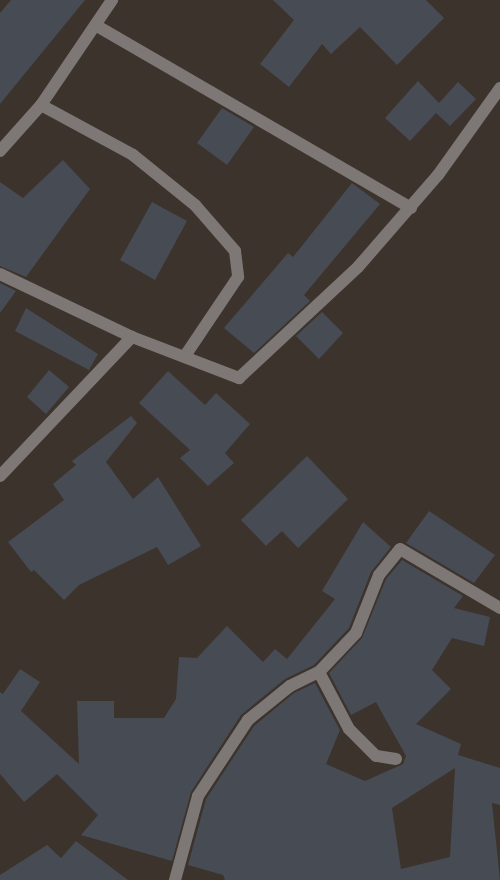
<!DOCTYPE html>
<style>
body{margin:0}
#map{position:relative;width:500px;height:880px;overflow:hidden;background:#3c332d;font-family:Jost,sans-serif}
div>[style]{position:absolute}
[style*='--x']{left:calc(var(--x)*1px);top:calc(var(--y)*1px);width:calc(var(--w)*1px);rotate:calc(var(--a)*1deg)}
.building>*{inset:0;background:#464b54}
.street>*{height:12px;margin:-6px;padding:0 6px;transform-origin:6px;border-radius:6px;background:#7d7875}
span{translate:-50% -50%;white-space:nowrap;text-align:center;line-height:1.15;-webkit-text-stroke:6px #201b19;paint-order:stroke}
</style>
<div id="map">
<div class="building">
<div style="clip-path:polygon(11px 0,85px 0,0 104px,0 13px)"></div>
<div style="clip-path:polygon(273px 0,426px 0,444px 18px,397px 65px,360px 27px,331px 54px,322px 44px,289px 87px,260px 64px,294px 20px)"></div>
<div style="clip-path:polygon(418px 81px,439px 103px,458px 82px,476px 99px,450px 126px,436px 113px,410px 141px,385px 118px)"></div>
<div style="clip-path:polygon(222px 108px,254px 127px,227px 165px,197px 143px)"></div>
<div style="clip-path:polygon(63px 160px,90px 189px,26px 277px,0 266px,0 182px,23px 198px)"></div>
<div style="clip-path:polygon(352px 183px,380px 204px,304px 295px,310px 301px,254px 353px,224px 328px,288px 253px,293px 257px)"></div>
<div style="clip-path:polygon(152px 202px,187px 221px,155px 280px,120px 260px)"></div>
<div style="clip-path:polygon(0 283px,16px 291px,0 313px)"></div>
<div style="clip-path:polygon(26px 308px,98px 354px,89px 370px,15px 331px)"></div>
<div style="clip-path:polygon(322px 312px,343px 333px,319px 359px,296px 336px)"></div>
<div style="clip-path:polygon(49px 370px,69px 387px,46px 414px,27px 397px)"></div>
<div style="clip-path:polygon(168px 371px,205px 405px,216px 393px,250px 424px,225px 453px,234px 463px,208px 486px,180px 458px,190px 450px,139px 403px)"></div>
<div style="clip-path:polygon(131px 416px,137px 423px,106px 462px,133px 499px,158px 477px,201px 546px,168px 565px,157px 547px,79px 585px,64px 600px,34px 570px,31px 572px,8px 542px,64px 500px,53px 484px,76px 465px,72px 461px)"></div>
<div style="clip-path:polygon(307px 456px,348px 499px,298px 548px,282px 531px,266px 546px,241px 520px)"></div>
<div style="clip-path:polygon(429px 511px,495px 555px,474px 583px,406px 543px)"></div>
<div style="clip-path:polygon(363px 522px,391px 547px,371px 572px,349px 628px,314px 665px,285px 679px,241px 715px,191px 792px,172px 861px,81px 835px,98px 815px,57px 774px,24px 802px,0 774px,0 692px,3px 694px,20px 669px,40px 682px,21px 711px,79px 764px,77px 701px,114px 701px,114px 718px,164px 718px,176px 699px,179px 657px,197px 658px,227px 626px,263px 662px,275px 649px,287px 659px,335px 599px,322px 591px)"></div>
<div style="clip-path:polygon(evenodd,402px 560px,463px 596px,454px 608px,490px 617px,484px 646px,452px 638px,432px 670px,451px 689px,416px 724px,461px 744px,458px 755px,500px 768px,500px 805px,492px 803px,500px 880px,225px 880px,223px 875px,188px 865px,206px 799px,254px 726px,294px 693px,315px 683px,340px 730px,326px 764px,365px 781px,403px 764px,406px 756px,376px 702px,351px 715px,329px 673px,362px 638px,386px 579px,402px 560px,455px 768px,450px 857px,401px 869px,392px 808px,455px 768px)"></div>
<div style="clip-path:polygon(76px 841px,128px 880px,0 880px,0 875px,47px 845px,61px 858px)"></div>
</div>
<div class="street">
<div style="--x:97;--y:26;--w:363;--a:30.1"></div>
<div style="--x:41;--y:105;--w:105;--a:28.5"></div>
<div style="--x:133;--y:155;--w:80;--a:38.9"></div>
<div style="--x:195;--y:205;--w:61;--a:49"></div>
<div style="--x:235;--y:251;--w:26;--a:83"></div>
<div style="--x:238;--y:277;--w:95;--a:123.9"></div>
<div style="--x:0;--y:151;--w:62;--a:-48.3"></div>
<div style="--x:41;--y:105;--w:127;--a:-55.9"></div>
<div style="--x:0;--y:274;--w:146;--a:25.5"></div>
<div style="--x:132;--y:337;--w:115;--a:21"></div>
<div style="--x:239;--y:378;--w:163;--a:-43"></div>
<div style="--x:358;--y:267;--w:122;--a:-49"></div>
<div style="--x:438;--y:175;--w:107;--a:-54.5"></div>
<div style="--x:0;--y:476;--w:192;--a:-46.5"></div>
<div style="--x:396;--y:759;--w:20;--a:-171"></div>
<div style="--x:376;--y:756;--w:38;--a:-135"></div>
<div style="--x:349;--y:729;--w:64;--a:-117.8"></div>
<div style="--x:319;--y:672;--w:54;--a:-46.5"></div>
<div style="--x:356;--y:633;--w:62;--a:-68.4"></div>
<div style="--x:379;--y:575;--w:33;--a:-51"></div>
<div style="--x:400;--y:549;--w:116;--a:30.5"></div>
<div style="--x:175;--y:880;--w:87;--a:-74.7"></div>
<div style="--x:198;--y:796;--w:91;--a:-56.7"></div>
<div style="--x:248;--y:720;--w:54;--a:-39"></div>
<div style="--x:290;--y:686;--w:32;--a:-26"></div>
</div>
</div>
